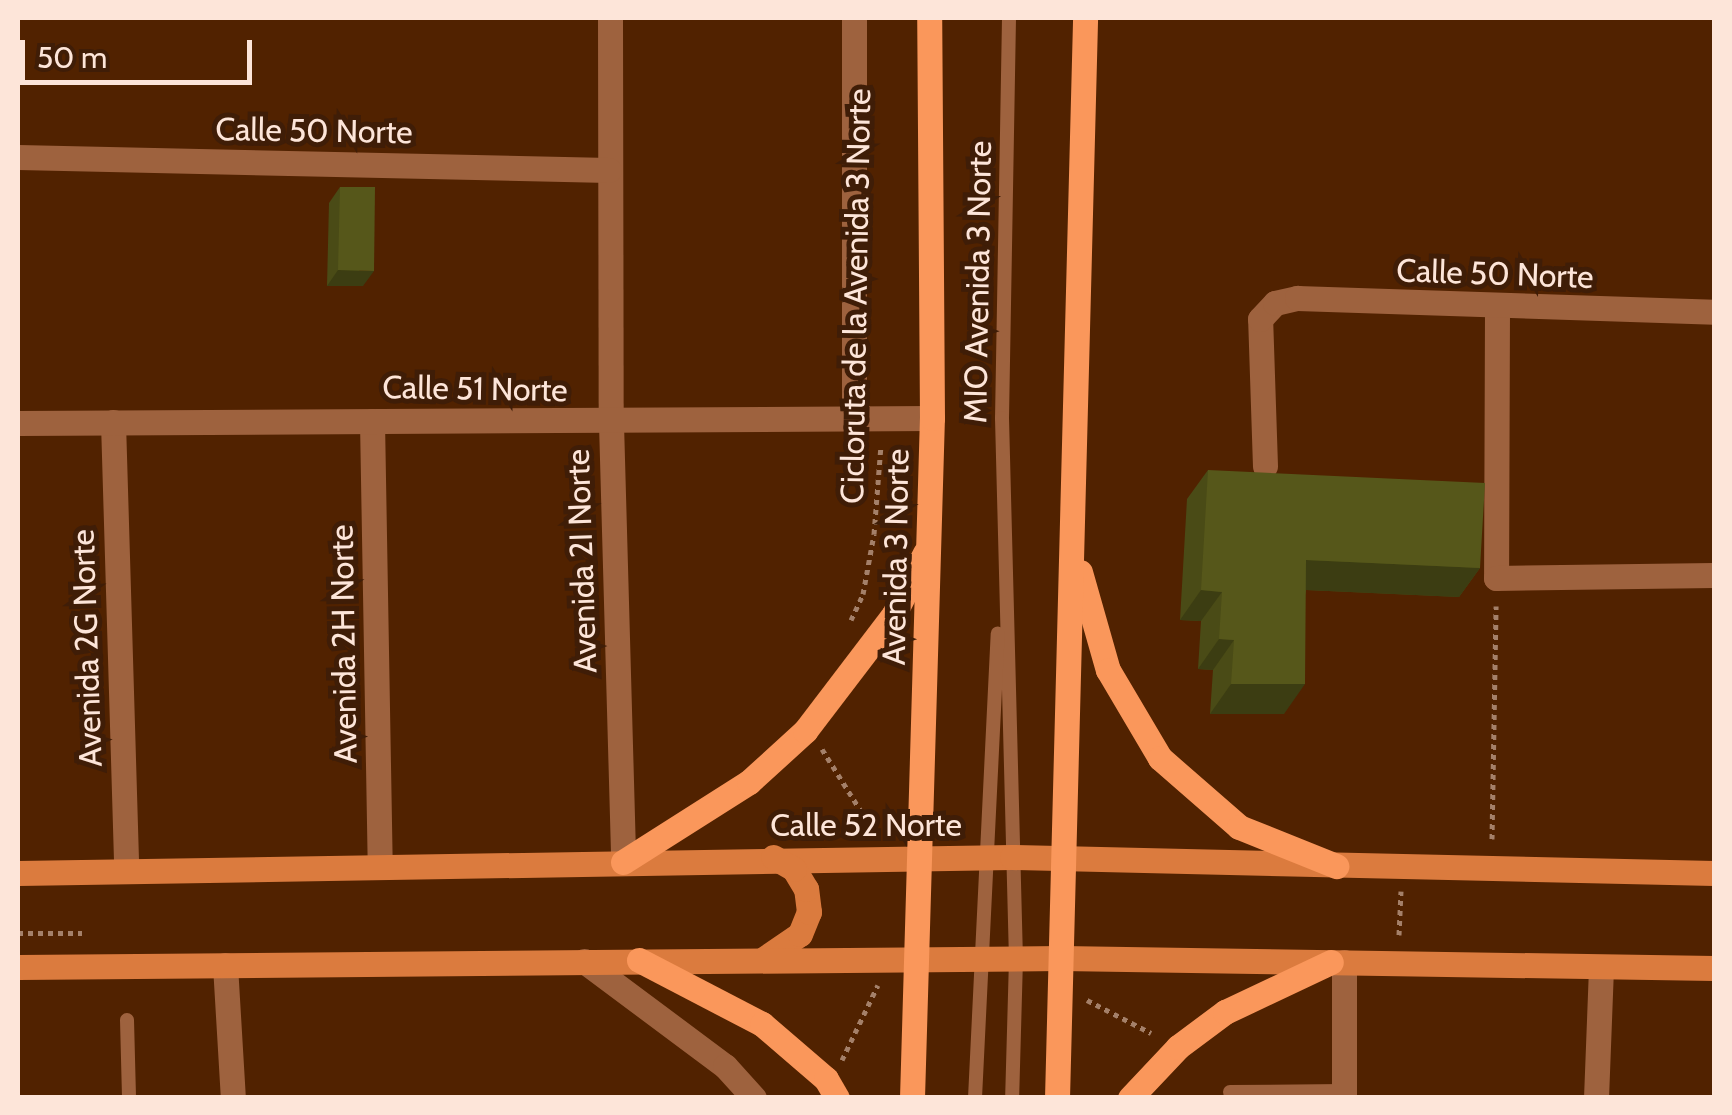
<!DOCTYPE html>
<style>
body{margin:0}
#map{position:relative;width:1732px;height:1115px;overflow:hidden;background:#512200;font-family:Cabin,sans-serif}
div>[style]{position:absolute}
[style*='--x']{left:calc(var(--x)*1px);top:calc(var(--y)*1px);width:calc(var(--w)*1px);rotate:calc(var(--a)*1deg)}
.path>*{height:5px;margin-top:-2.5px;transform-origin:0;background:repeating-linear-gradient(90deg,#a48069 0 5px,transparent 0 10px)}
.service>*{height:14px;margin:-7px;padding:0 7px;transform-origin:7px;border-radius:7px;background:#9e623e}
.minor>*{height:25px;margin:-12.5px;padding:0 12.5px;transform-origin:12.5px;border-radius:12.5px;background:#9e623e}
.secondary>*{height:25px;margin:-12.5px;padding:0 12.5px;transform-origin:12.5px;border-radius:12.5px;background:#db7b3e}
.primary>*{height:25px;margin:-12.5px;padding:0 12.5px;transform-origin:12.5px;border-radius:12.5px;background:#fa975b}
.wall>*{inset:0;background:#4a4b16}
.shaded-wall>*{inset:0;background:#3c3d12}
.building>*{inset:0;background:#56571a}
span{translate:-50% -50%;white-space:nowrap;text-align:center;line-height:1.15;-webkit-text-stroke:10px #3f1d07;paint-order:stroke}
.street-label{font-size:32px;color:#fde5d9}
.frame{position:absolute;inset:0;border:20px solid #fde5d9;pointer-events:none}
.scale{position:absolute;left:20px;top:40px;width:232px;height:45px;box-sizing:border-box;border:5px solid #fde5d9;border-top:0;padding-left:12px;font-size:30px;line-height:35px;white-space:nowrap;color:#fde5d9;-webkit-text-stroke:8px #3f1d07;paint-order:stroke}
</style>
<div id="map">
<div class="path">
<div style="--x:851;--y:620;--w:29;--a:-65"></div>
<div style="--x:863;--y:594;--w:61;--a:-79.6"></div>
<div style="--x:874;--y:534;--w:89;--a:-85.5"></div>
<div style="--x:822;--y:749;--w:98;--a:57.9"></div>
<div style="--x:1492;--y:839;--w:233;--a:-89"></div>
<div style="--x:18;--y:933;--w:64;--a:0"></div>
<div style="--x:1399;--y:935;--w:44;--a:-87.4"></div>
<div style="--x:1087;--y:1000;--w:72;--a:27.3"></div>
<div style="--x:842;--y:1060;--w:83;--a:-64.4"></div>
</div>
<div class="service">
<div style="--x:1009;--y:18;--w:400;--a:91"></div>
<div style="--x:1002;--y:418;--w:541;--a:88.52"></div>
<div style="--x:1016;--y:959;--w:139;--a:91.6"></div>
<div style="--x:127;--y:1020;--w:78;--a:88.5"></div>
<div style="--x:1230;--y:1092;--w:114;--a:-0.5"></div>
<div style="--x:975;--y:1098;--w:465;--a:-87.2"></div>
</div>
<div class="minor">
<div style="--x:610;--y:18;--w:405;--a:89.9"></div>
<div style="--x:611;--y:423;--w:439;--a:88.4"></div>
<div style="--x:854;--y:18;--w:400;--a:90"></div>
<div style="--x:18;--y:157;--w:591;--a:1.26"></div>
<div style="--x:1497;--y:310;--w:268;--a:90.2"></div>
<div style="--x:1496;--y:578;--w:218;--a:-0.8"></div>
<div style="--x:372;--y:421;--w:445;--a:89"></div>
<div style="--x:113;--y:422;--w:449;--a:88.3"></div>
<div style="--x:18;--y:423;--w:914;--a:-0.31"></div>
<div style="--x:1265;--y:466;--w:147;--a:-91.9"></div>
<div style="--x:1260;--y:319;--w:22;--a:-47"></div>
<div style="--x:1275;--y:303;--w:23;--a:-13"></div>
<div style="--x:1297;--y:298;--w:417;--a:1.9"></div>
<div style="--x:584;--y:961;--w:176;--a:36.7"></div>
<div style="--x:725;--y:1066;--w:43;--a:47.8"></div>
<div style="--x:1344;--y:962;--w:136;--a:90"></div>
<div style="--x:225;--y:965;--w:133;--a:86.6"></div>
<div style="--x:1596;--y:1098;--w:130;--a:-87.8"></div>
</div>
<div class="secondary">
<div style="--x:18;--y:873;--w:994;--a:-0.92"></div>
<div style="--x:1012;--y:857;--w:702;--a:1.31"></div>
<div style="--x:765;--y:958;--w:42;--a:-34.4"></div>
<div style="--x:800;--y:934;--w:24;--a:-68"></div>
<div style="--x:809;--y:912;--w:23;--a:-97"></div>
<div style="--x:806;--y:889;--w:23;--a:-121"></div>
<div style="--x:794;--y:869;--w:24;--a:-150"></div>
<div style="--x:18;--y:967;--w:1043;--a:-0.49"></div>
<div style="--x:1061;--y:958;--w:653;--a:0.88"></div>
</div>
<div class="primary">
<div style="--x:1080;--y:572;--w:102;--a:74.1"></div>
<div style="--x:1108;--y:670;--w:102;--a:59.4"></div>
<div style="--x:1160;--y:758;--w:105;--a:41.1"></div>
<div style="--x:1239;--y:827;--w:105;--a:21.9"></div>
<div style="--x:623;--y:862;--w:149;--a:-32.4"></div>
<div style="--x:749;--y:782;--w:76;--a:-42.3"></div>
<div style="--x:805;--y:731;--w:147;--a:-52.7"></div>
<div style="--x:894;--y:614;--w:68;--a:-63.1"></div>
<div style="--x:639;--y:960;--w:139;--a:27.5"></div>
<div style="--x:762;--y:1024;--w:84;--a:40.7"></div>
<div style="--x:826;--y:1079;--w:22;--a:60"></div>
<div style="--x:912;--y:1098;--w:680;--a:-88.32"></div>
<div style="--x:932;--y:418;--w:400;--a:-90.4"></div>
<div style="--x:1057;--y:1098;--w:1080;--a:-88.51"></div>
<div style="--x:1130;--y:1098;--w:70;--a:-46.7"></div>
<div style="--x:1178;--y:1047;--w:59;--a:-36.7"></div>
<div style="--x:1225;--y:1012;--w:117;--a:-25.3"></div>
</div>
<div class="wall">
<div style="clip-path:polygon(340px 187px,363px 286px,327px 286px,329px 203px)"></div>
<div style="clip-path:polygon(1208px 470px,1480px 568px,1459px 597px,1306px 590px,1284px 714px,1210px 714px,1213px 670px,1198px 669px,1201px 621px,1180px 620px,1187px 499px)"></div>
</div>
<div class="shaded-wall">
<div style="clip-path:polygon(338px 270px,374px 271px,363px 286px,327px 286px)"></div>
<div style="clip-path:polygon(1306px 560px,1480px 568px,1459px 597px,1285px 589px)"></div>
<div style="clip-path:polygon(1201px 590px,1222px 592px,1201px 621px,1180px 620px)"></div>
<div style="clip-path:polygon(1219px 639px,1234px 640px,1213px 670px,1198px 669px)"></div>
<div style="clip-path:polygon(1231px 684px,1305px 684px,1284px 714px,1210px 714px)"></div>
</div>
<div class="building">
<div style="clip-path:polygon(340px 187px,375px 187px,374px 271px,338px 270px)"></div>
<div style="clip-path:polygon(1208px 470px,1485px 483px,1480px 568px,1306px 560px,1305px 684px,1231px 684px,1234px 640px,1219px 639px,1222px 592px,1201px 590px)"></div>
</div>
<div class="street-label">
<span style="left:314px;top:131px;rotate:1deg">Calle 50 Norte</span>
<span style="left:1495px;top:274px;rotate:2deg">Calle 50 Norte</span>
<span style="left:978px;top:282px;rotate:-89deg">MIO Avenida 3 Norte</span>
<span style="left:856px;top:296px;rotate:-89deg">Cicloruta de la Avenida 3 Norte</span>
<span style="left:475px;top:389px;rotate:1deg">Calle 51 Norte</span>
<span style="left:896px;top:557px;rotate:-89deg">Avenida 3 Norte</span>
<span style="left:582px;top:561px;rotate:-92deg">Avenida 2I Norte</span>
<span style="left:344px;top:644px;rotate:-91deg">Avenida 2H Norte</span>
<span style="left:87px;top:648px;rotate:-92deg">Avenida 2G Norte</span>
<span style="left:866px;top:825px">Calle 52 Norte</span>
</div>
<div class="frame"></div>
<div class="scale">50 m</div>
</div>
